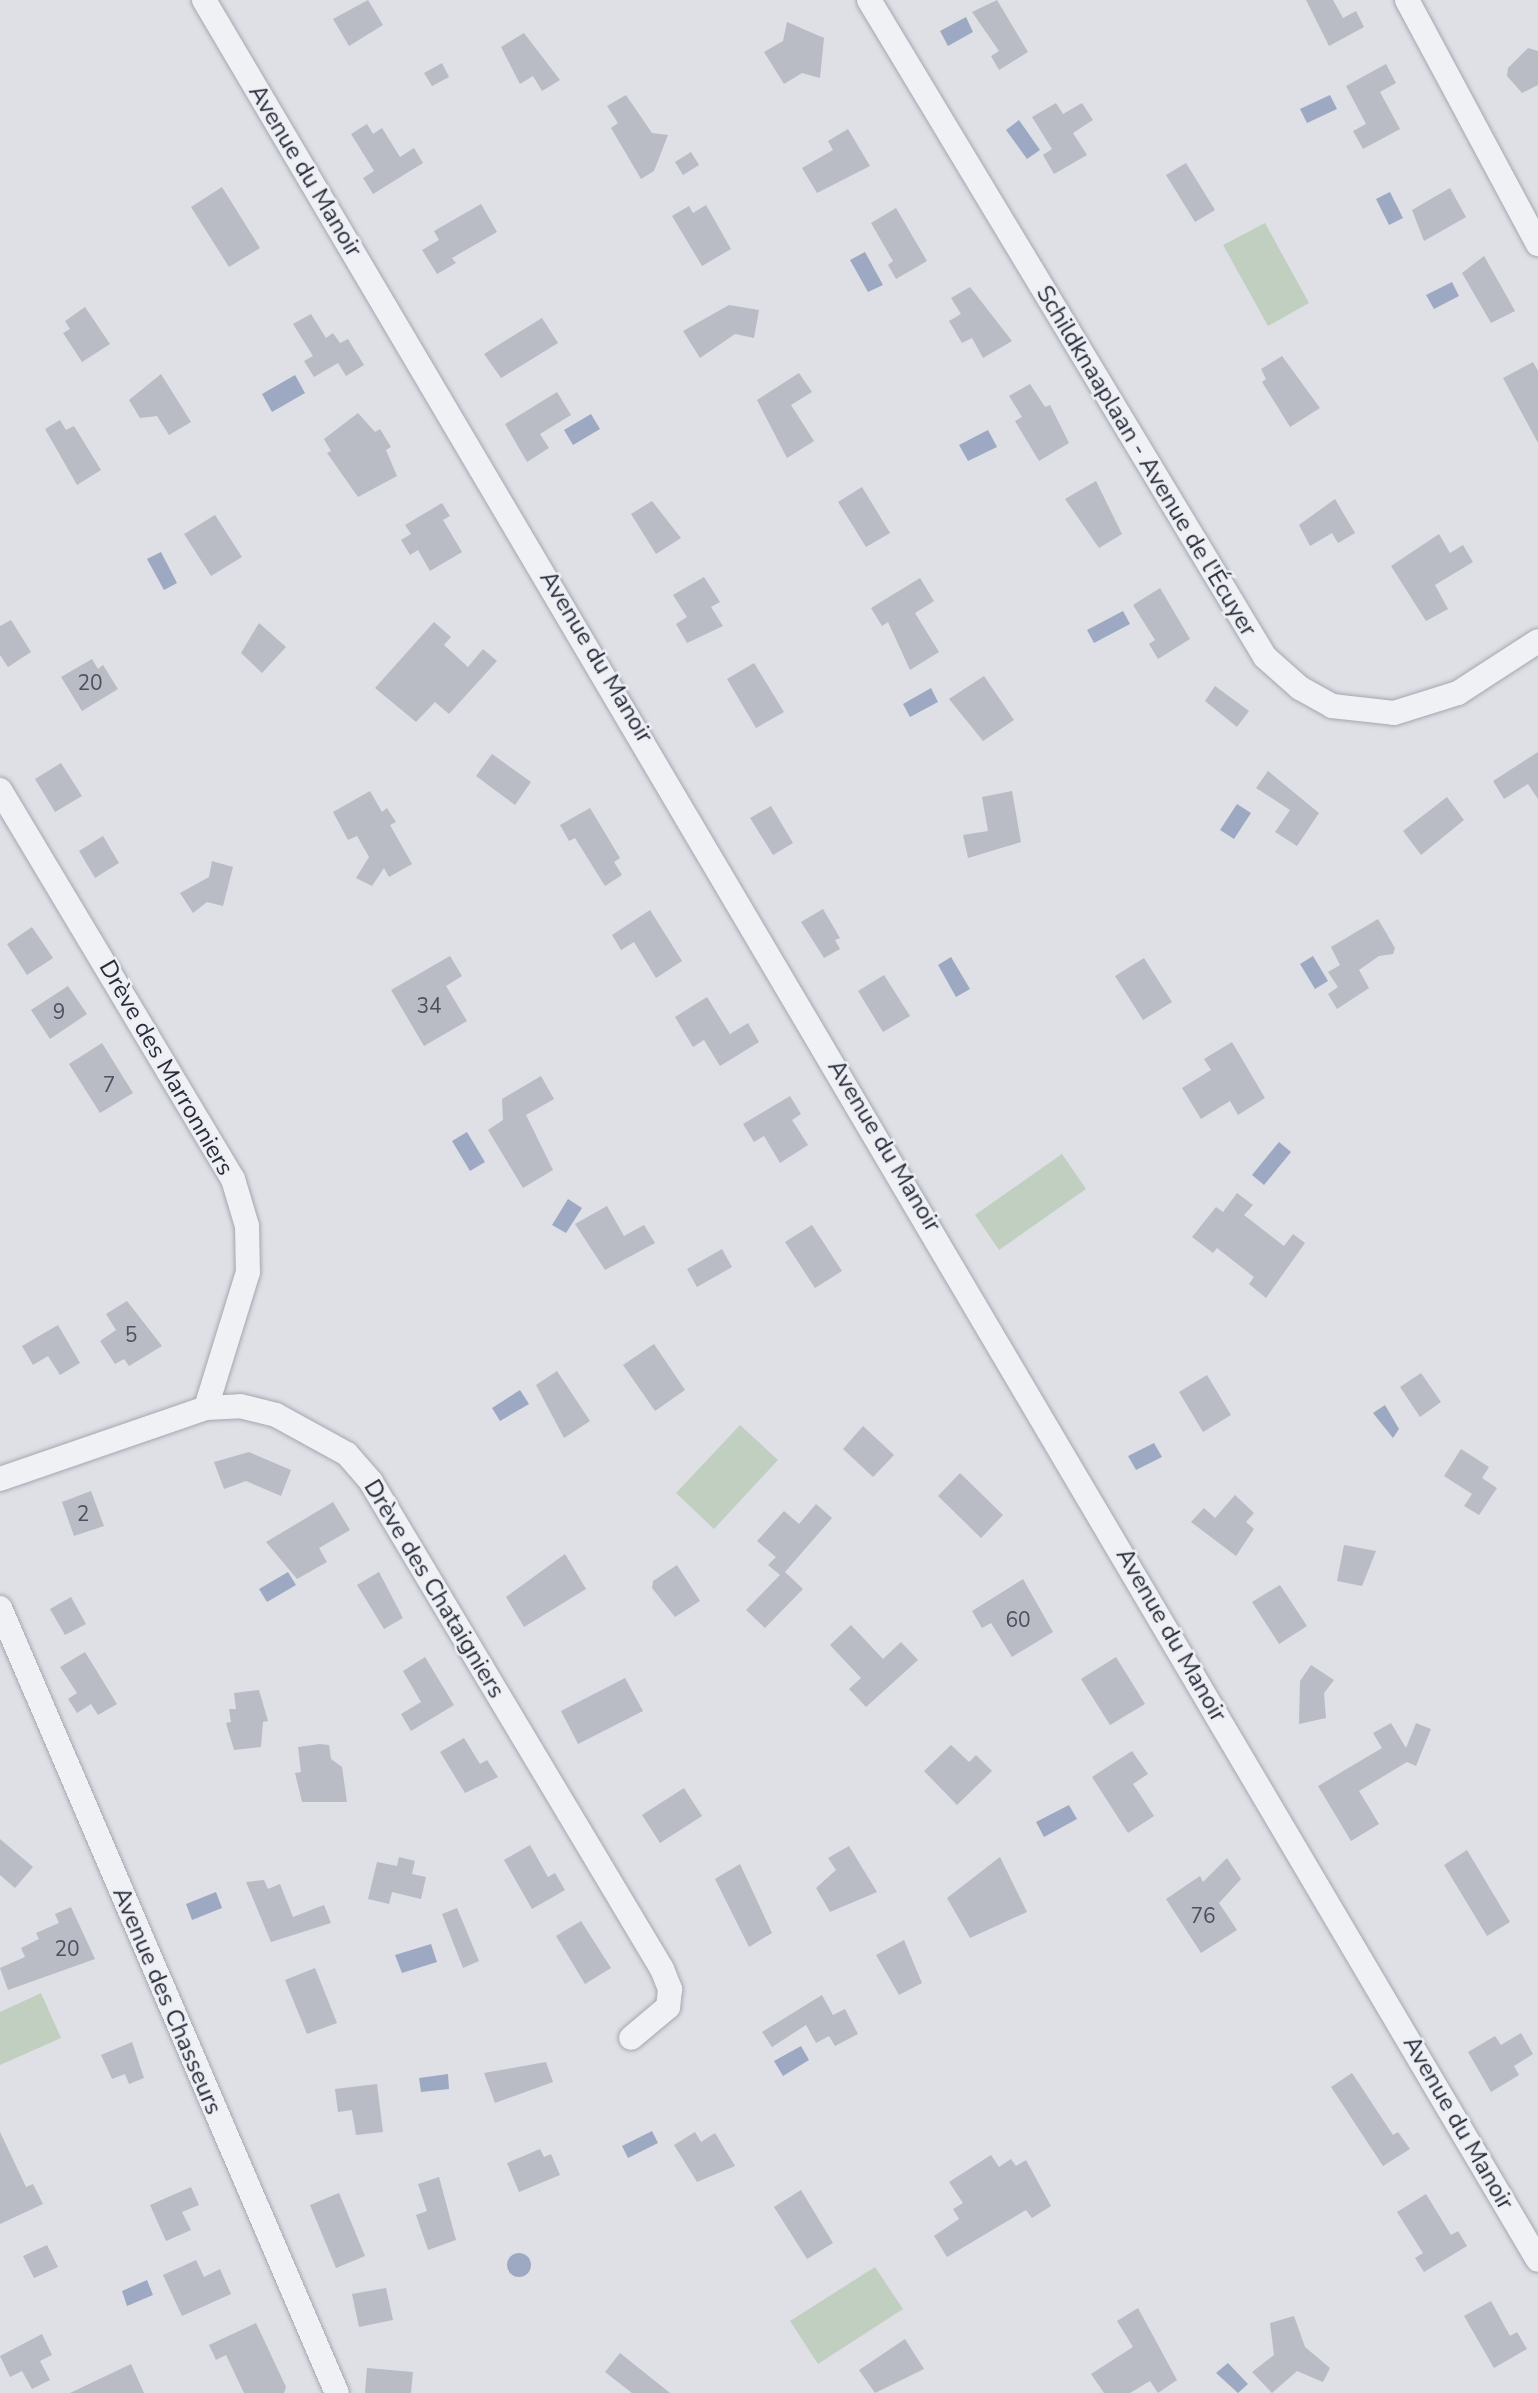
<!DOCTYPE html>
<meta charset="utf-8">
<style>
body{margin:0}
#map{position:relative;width:1538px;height:2393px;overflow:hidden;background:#dee0e6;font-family:"Nunito Sans",sans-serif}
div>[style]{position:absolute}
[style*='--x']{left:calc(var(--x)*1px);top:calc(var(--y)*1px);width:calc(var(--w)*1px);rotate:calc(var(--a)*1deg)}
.green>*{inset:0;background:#c1cfc0}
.water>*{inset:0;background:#9da9c2}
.round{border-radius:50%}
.building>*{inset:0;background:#b9bbc5}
.roads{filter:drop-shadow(0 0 2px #a4a7af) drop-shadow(0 0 2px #a4a7af)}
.minor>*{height:24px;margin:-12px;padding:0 12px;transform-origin:12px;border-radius:12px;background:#f0f1f5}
span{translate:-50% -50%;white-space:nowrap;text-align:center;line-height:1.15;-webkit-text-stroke:5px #edeff4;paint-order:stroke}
.number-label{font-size:21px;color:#4d505e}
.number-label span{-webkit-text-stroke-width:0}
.street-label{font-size:24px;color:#292d3b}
</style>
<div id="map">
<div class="green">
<div style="clip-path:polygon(1265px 223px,1309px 303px,1268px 326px,1223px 245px)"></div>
<div style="clip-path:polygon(1062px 1154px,1086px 1189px,999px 1250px,975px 1215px)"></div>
<div style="clip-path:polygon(740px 1425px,778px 1460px,714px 1529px,676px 1493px)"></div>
<div style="clip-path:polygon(41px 1993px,61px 2038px,0 2065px,0 2012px)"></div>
<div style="clip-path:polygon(875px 2267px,903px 2309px,818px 2364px,790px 2321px)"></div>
</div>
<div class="water">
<div style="clip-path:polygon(966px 17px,973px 32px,948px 46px,940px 31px)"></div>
<div style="clip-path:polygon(1330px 95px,1337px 109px,1307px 123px,1300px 109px)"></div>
<div style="clip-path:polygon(1019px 120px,1040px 150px,1027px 159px,1006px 130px)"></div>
<div style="clip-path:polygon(1390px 192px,1403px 218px,1389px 225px,1376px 199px)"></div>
<div style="clip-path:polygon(865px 252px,883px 285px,868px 292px,850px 260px)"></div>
<div style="clip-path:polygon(1452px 282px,1459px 296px,1434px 309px,1426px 295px)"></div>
<div style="clip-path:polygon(295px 375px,305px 393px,272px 412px,262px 394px)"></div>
<div style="clip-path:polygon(591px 414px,600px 429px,573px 445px,564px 430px)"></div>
<div style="clip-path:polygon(988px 430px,997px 447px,968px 461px,959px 445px)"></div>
<div style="clip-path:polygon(161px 552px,177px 583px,164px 590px,147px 559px)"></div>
<div style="clip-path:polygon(1123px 611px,1130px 624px,1094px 643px,1087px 630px)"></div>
<div style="clip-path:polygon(931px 688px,938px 702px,910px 717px,903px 704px)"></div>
<div style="clip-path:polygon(1237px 804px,1251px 813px,1234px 839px,1220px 830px)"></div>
<div style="clip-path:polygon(1313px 956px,1328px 981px,1315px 989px,1300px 964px)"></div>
<div style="clip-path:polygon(951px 957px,970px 989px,956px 997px,938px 965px)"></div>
<div style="clip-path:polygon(467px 1132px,485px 1162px,470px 1171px,452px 1141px)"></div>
<div style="clip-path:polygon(1279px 1142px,1291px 1152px,1264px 1185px,1252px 1175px)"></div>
<div style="clip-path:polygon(568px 1199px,582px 1208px,566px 1233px,552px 1225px)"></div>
<div style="clip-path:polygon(520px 1390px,529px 1404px,500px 1421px,492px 1408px)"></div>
<div style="clip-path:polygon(1385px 1405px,1399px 1429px,1393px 1438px,1373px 1413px)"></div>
<div style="clip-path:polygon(1154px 1443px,1162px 1457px,1136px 1470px,1128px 1456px)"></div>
<div style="clip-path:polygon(288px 1572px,296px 1585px,267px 1602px,259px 1589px)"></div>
<div style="clip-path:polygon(1069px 1805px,1077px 1819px,1044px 1837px,1036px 1822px)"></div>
<div style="clip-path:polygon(216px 1892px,222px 1908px,192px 1920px,186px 1904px)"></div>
<div style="clip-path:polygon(431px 1944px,437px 1962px,402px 1973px,395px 1955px)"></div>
<div style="clip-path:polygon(801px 2046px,809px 2060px,783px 2076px,774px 2061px)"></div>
<div style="clip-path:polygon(448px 2074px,449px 2089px,421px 2092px,419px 2078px)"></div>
<div style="clip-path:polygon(652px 2131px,658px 2143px,628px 2158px,622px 2146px)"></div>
<div class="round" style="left:507px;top:2253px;width:24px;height:24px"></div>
<div style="clip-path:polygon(147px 2280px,153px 2295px,127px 2306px,122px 2291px)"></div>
<div style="clip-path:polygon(1228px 2363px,1248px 2384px,1238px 2393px,1216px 2373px)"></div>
</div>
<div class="building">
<div style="clip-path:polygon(368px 0,383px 25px,349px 46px,333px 19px)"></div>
<div style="clip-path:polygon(997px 0,1028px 52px,999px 70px,991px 56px,999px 51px,972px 12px)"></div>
<div style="clip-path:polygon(1306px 0,1333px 0,1343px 18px,1356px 11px,1364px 27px,1329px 46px)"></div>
<div style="clip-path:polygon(787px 22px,824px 38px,820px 78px,802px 73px,784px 84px,764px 52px,783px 41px)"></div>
<div style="clip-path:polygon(524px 33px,560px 80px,542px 91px,533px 76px,520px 84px,501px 47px)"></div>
<div style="clip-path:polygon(1528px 48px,1538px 51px,1538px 85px,1522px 93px,1507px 76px,1508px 68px)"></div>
<div style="clip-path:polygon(442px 63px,449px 77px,432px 86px,424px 73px)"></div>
<div style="clip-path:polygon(1386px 64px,1396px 83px,1380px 92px,1400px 129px,1363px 149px,1353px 131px,1366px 124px,1346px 86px)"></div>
<div style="clip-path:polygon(626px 95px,652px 133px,668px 135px,654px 171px,641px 179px,611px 128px,618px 123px,607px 106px)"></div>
<div style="clip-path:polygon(1056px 103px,1063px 114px,1082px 103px,1093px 120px,1073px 133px,1087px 155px,1054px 174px,1043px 155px,1052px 149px,1032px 117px)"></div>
<div style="clip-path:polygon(367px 124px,373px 134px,382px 128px,400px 157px,414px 148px,423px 163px,373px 194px,363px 178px,374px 171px,351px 134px)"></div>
<div style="clip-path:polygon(848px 129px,870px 166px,817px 193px,802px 168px,833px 150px,828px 141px)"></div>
<div style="clip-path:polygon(691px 152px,699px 165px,683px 175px,675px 162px)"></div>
<div style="clip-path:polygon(1186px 163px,1215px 210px,1195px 222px,1166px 175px)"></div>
<div style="clip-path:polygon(222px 187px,260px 248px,229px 267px,191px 207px)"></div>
<div style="clip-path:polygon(1450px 188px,1466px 217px,1424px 241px,1412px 210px)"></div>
<div style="clip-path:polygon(481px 204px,497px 232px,452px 258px,456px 263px,437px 274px,422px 250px,439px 240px,434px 231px)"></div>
<div style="clip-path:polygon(706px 205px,731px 249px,702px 266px,672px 216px,689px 206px,693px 213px)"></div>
<div style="clip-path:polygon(896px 208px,927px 261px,896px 279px,888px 265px,893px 261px,871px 223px)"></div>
<div style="clip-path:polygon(1484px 256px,1515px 311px,1491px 323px,1462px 273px)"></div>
<div style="clip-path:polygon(970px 287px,1012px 341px,983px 358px,972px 338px,962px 343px,949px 321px,961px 314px,951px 298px)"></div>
<div style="clip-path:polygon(729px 305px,759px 310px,754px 338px,735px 334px,700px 358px,683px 331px)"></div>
<div style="clip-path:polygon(85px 307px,110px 344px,82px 362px,63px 333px,70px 329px,65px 321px)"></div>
<div style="clip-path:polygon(311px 314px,326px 338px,333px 333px,340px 343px,348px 339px,364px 365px,346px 376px,338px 363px,314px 377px,304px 361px,313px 356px,293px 324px)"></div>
<div style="clip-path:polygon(542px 318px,558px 343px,501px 378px,484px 354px)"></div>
<div style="clip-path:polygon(1282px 356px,1320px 408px,1290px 427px,1262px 382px,1266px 379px,1261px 369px)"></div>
<div style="clip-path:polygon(1533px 362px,1538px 371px,1538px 443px,1503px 378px)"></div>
<div style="clip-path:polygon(799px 373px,812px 392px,791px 405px,814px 441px,787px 458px,757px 400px)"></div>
<div style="clip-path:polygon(161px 374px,191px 422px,169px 435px,157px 416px,140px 418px,129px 400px)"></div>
<div style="clip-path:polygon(1030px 384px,1045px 407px,1050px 405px,1069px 443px,1039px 461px,1015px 421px,1022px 417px,1009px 396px)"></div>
<div style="clip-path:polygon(557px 392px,571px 415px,540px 434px,549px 448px,527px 462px,505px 424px)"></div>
<div style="clip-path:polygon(358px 413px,375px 432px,380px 429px,391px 447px,386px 450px,397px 476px,358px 497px,327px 453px,331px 451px,324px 439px)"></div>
<div style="clip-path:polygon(60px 420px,66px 430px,74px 426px,101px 470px,77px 485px,45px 429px)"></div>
<div style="clip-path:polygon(1096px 481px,1122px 534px,1099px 548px,1065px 499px)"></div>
<div style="clip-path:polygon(862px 487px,890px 533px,866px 547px,838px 502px)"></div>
<div style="clip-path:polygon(1335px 499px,1355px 533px,1338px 543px,1332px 533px,1310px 546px,1299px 525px)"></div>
<div style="clip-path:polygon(652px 501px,681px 538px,656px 554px,631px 514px)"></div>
<div style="clip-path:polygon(442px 503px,450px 516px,443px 520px,462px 552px,430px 571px,418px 550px,410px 555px,401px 540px,411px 534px,405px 525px)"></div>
<div style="clip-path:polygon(215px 515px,242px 557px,211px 576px,184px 534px)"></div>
<div style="clip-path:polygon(1439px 534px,1450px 553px,1463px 545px,1473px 562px,1435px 585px,1448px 609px,1426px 621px,1391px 566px)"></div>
<div style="clip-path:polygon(704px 577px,720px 602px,711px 607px,723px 626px,687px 643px,676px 624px,687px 617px,673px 595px)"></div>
<div style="clip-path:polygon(920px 578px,934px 601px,915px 613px,939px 652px,910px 670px,888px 622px,882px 626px,871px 608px)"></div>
<div style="clip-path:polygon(1160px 588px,1190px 639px,1158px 659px,1149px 644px,1155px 640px,1133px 605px)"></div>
<div style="clip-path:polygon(11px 620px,31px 652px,8px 667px,0 655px,0 626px)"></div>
<div style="clip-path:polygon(434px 622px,451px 637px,444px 645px,468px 667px,483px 649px,497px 661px,449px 714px,435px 702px,416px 722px,375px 688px)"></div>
<div style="clip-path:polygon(259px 623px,286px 647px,262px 673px,241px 653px)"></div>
<div style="clip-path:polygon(92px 659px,98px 669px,103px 665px,118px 689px,82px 711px,61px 677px)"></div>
<div style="clip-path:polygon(754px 663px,784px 712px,756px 728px,727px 679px)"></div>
<div style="clip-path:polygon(984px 676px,1014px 720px,983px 741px,949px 699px)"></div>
<div style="clip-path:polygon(1215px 686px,1249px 711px,1237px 727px,1205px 701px)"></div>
<div style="clip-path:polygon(1538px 752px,1538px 799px,1528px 784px,1504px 799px,1493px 781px)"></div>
<div style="clip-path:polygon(492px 754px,531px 782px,515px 805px,476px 776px)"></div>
<div style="clip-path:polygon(61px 763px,82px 796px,55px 812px,35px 779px)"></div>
<div style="clip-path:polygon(1268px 771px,1319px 813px,1297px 846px,1275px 832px,1290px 810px,1256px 788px)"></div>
<div style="clip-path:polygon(370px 791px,382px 812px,387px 808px,396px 822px,390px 825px,412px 864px,389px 877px,384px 868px,372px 886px,356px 878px,369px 857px,357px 836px,348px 840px,333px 812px)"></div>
<div style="clip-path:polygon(1012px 791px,1021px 842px,968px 858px,963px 835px,988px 831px,982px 797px)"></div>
<div style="clip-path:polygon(1447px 797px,1464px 820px,1421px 855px,1403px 831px)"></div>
<div style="clip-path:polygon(771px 806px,793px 843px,773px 855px,750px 818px)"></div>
<div style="clip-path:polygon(590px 808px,620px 858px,614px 862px,622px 875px,605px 886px,575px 838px,569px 841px,560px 825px)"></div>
<div style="clip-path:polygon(103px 836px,119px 863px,95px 878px,79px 851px)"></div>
<div style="clip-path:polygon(212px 861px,233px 867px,223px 906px,207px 902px,193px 913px,180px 893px,209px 877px)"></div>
<div style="clip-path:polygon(823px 909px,840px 938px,835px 940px,840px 949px,824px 958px,801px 922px)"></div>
<div style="clip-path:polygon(650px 910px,682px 961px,656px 978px,634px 942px,621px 950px,612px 935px)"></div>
<div style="clip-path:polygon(1378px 919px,1395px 948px,1393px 954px,1379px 956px,1359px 970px,1369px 988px,1337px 1009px,1328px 994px,1338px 987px,1328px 972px,1340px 965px,1331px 947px)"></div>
<div style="clip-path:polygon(32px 927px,53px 958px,27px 975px,7px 944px)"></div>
<div style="clip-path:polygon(450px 956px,462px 976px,446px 986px,467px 1021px,424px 1046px,391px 990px)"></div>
<div style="clip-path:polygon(1144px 958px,1172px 1002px,1143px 1020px,1115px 976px)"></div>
<div style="clip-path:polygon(884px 975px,910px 1016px,883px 1032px,858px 991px)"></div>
<div style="clip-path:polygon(68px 986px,87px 1014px,50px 1039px,31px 1010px)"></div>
<div style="clip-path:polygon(707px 997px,730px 1034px,748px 1023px,759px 1042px,720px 1066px,704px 1040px,693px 1047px,675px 1017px)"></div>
<div style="clip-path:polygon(1232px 1042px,1265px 1098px,1238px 1115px,1230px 1101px,1201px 1119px,1182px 1088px,1211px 1070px,1204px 1059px)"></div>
<div style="clip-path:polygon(102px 1043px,133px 1093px,100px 1113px,69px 1064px)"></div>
<div style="clip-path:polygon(541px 1076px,554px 1099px,526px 1115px,553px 1170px,523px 1188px,488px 1130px,503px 1120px,502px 1099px)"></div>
<div style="clip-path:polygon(790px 1096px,801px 1114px,792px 1120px,808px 1145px,780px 1163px,764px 1136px,754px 1142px,743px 1124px)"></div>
<div style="clip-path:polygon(1237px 1193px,1253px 1205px,1244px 1215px,1284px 1246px,1293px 1234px,1305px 1243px,1266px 1298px,1249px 1284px,1254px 1277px,1217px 1248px,1213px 1253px,1192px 1237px,1216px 1207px,1223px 1212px)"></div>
<div style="clip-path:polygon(607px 1206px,624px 1236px,644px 1225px,655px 1243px,605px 1270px,575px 1224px)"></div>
<div style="clip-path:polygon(812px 1225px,842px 1271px,815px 1288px,785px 1242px)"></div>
<div style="clip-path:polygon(722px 1249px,732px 1267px,697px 1287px,687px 1269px)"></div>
<div style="clip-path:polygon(127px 1301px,162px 1346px,129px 1366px,124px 1359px,115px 1364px,100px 1341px,116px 1330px,106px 1314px)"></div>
<div style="clip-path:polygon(58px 1325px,80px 1363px,60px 1375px,48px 1356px,33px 1365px,22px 1346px)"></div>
<div style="clip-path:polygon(654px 1344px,685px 1390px,655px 1411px,623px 1365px)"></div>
<div style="clip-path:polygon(557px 1371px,590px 1421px,564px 1438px,536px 1385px)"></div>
<div style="clip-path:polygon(1421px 1373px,1441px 1402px,1420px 1417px,1400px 1387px)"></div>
<div style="clip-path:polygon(1207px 1375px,1231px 1415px,1203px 1432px,1179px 1392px)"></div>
<div style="clip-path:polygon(863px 1426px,894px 1455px,873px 1477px,843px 1449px)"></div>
<div style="clip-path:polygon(1461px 1449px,1489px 1467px,1482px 1478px,1497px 1488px,1479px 1515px,1464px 1506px,1472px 1494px,1444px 1476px)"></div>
<div style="clip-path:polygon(249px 1452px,291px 1470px,281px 1496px,246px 1481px,224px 1489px,214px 1462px)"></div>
<div style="clip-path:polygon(960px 1473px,1003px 1515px,981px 1538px,938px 1496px)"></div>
<div style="clip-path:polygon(91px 1491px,104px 1526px,74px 1536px,62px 1502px)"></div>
<div style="clip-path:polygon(1235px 1495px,1254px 1513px,1246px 1522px,1254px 1529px,1236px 1556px,1191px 1522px,1204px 1508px,1215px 1518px)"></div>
<div style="clip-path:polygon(333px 1502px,350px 1530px,319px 1548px,327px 1562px,297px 1579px,266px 1542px)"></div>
<div style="clip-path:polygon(816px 1504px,832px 1518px,785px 1572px,803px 1589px,765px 1628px,746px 1610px,780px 1575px,768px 1565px,776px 1557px,757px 1541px,784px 1511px,799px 1524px)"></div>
<div style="clip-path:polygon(1344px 1545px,1376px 1551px,1362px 1586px,1337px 1581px)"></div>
<div style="clip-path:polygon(565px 1554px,586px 1589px,524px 1627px,506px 1597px)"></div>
<div style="clip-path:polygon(677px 1565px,700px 1601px,675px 1617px,652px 1588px,653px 1581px)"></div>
<div style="clip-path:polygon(379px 1572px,403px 1618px,384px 1629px,357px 1585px)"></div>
<div style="clip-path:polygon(1023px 1579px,1053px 1632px,1012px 1657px,991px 1623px,982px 1628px,972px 1611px)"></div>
<div style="clip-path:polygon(1280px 1585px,1307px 1626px,1279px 1644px,1252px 1602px)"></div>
<div style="clip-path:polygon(71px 1597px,86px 1624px,65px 1635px,50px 1609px)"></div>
<div style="clip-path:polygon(851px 1625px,883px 1659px,901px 1642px,918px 1660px,866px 1707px,849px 1689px,861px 1678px,830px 1645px)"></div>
<div style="clip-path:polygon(85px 1652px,117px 1704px,98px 1715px,91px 1704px,77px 1713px,68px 1699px,77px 1693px,60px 1667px)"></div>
<div style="clip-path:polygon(425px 1657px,454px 1705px,411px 1731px,401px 1714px,421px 1702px,403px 1671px)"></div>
<div style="clip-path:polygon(1116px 1657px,1145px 1704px,1110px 1725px,1081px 1679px)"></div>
<div style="clip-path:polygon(1311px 1665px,1334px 1680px,1324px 1693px,1326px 1718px,1299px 1724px,1300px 1681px)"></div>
<div style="clip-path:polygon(625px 1678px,643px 1711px,578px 1744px,561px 1711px)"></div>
<div style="clip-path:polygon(259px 1690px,268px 1721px,263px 1722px,261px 1747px,234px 1750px,226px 1723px,231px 1722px,229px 1709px,236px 1709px,234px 1693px)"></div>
<div style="clip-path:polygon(1391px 1723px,1406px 1748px,1416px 1723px,1431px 1729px,1416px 1766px,1407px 1762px,1359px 1791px,1379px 1824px,1351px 1841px,1318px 1786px,1382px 1748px,1373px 1733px)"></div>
<div style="clip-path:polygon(464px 1738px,480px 1764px,487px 1760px,498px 1777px,465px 1793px,440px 1752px)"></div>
<div style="clip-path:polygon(320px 1744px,329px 1745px,331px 1759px,342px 1767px,347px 1802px,302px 1802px,295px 1773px,301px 1772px,298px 1747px)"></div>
<div style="clip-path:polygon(951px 1745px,969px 1762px,976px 1755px,992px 1771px,957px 1805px,924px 1771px)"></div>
<div style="clip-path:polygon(1132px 1751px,1148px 1774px,1133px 1784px,1154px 1816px,1128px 1833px,1092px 1777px)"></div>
<div style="clip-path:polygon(684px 1788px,702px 1816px,660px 1843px,642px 1815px)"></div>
<div style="clip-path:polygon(0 1839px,33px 1867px,15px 1888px,0 1875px)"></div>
<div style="clip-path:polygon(530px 1845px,548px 1877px,555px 1873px,565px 1890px,532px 1909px,504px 1860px)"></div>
<div style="clip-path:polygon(849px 1846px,877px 1892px,830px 1912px,816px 1888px,836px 1870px,828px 1858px)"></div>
<div style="clip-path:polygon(1467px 1850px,1510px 1922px,1487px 1936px,1444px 1865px)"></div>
<div style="clip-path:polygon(399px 1857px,415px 1861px,412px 1874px,426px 1877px,421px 1899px,392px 1892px,389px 1904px,368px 1899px,377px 1862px,397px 1866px)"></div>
<div style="clip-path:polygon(1000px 1857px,1027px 1912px,970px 1938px,947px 1898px)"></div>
<div style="clip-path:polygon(1227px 1858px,1241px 1879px,1219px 1903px,1237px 1930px,1201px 1953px,1166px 1899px,1200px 1876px,1203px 1882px)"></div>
<div style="clip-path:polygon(740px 1864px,772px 1933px,749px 1947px,715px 1879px)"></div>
<div style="clip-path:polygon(264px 1880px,268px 1889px,280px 1884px,293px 1917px,324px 1905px,331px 1923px,271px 1942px,246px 1882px)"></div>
<div style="clip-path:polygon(71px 1907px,95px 1959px,8px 1990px,0 1968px,25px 1957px,21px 1948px,39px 1939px,36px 1933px,59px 1923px,55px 1914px)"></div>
<div style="clip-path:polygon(457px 1908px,479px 1961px,463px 1968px,442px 1914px)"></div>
<div style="clip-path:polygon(581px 1921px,611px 1968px,585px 1984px,556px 1936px)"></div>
<div style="clip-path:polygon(904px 1940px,922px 1983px,899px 1995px,876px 1955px)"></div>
<div style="clip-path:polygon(315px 1968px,337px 2023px,307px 2034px,285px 1980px)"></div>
<div style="clip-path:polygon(822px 1995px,833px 2015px,845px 2009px,858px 2034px,835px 2046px,829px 2036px,816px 2043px,806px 2025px,772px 2047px,762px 2032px)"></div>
<div style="clip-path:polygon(1521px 2033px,1533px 2054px,1514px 2066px,1519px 2075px,1491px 2092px,1468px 2052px,1495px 2036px,1501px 2045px)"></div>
<div style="clip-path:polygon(132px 2042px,144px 2078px,129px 2084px,125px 2074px,112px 2079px,101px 2055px)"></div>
<div style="clip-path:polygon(546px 2062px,553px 2082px,495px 2103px,484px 2073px)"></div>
<div style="clip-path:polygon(1352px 2073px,1393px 2135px,1398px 2132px,1410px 2149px,1383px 2166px,1331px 2087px)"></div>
<div style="clip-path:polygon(377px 2084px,383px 2132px,356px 2135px,352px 2110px,338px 2112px,335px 2089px)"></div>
<div style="clip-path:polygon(0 2132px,26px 2187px,33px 2184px,43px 2204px,0 2224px)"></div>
<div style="clip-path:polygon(695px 2132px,701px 2142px,715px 2133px,735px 2166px,697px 2182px,674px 2145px)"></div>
<div style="clip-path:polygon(540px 2149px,544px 2157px,551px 2154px,560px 2175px,519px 2192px,507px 2163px)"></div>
<div style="clip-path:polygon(991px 2155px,999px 2167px,1011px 2159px,1016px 2166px,1026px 2160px,1051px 2206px,1032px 2218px,1026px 2210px,947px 2257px,934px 2236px,959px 2219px,953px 2209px,963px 2203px,949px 2182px)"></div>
<div style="clip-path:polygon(439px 2177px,456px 2240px,428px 2250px,416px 2215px,427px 2211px,418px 2184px)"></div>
<div style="clip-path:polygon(191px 2187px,199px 2205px,182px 2212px,191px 2230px,166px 2241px,150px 2205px)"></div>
<div style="clip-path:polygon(801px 2190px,833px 2243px,807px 2259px,774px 2207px)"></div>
<div style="clip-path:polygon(339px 2193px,365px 2256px,336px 2268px,310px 2205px)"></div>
<div style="clip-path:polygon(1426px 2194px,1451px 2235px,1458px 2231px,1467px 2246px,1424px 2272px,1415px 2258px,1423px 2253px,1397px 2212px)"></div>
<div style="clip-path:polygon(47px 2245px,58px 2267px,34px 2278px,23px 2256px)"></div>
<div style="clip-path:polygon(196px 2260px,204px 2277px,220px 2269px,231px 2294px,182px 2316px,163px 2275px)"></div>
<div style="clip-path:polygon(386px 2288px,393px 2320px,359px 2327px,352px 2294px)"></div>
<div style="clip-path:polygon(1491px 2301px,1510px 2336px,1517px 2332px,1527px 2349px,1494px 2368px,1464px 2316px)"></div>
<div style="clip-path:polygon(1138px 2308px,1177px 2380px,1158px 2393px,1150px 2381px,1130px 2393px,1104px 2393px,1091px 2374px,1133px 2347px,1117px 2321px)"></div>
<div style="clip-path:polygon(1294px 2316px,1305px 2347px,1330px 2368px,1323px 2382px,1297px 2371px,1272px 2393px,1252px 2372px,1274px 2355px,1270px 2323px)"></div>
<div style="clip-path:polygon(256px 2323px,286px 2387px,284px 2393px,244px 2393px,226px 2355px,216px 2360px,209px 2345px)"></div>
<div style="clip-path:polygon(42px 2334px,52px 2355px,40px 2361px,50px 2380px,32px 2389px,22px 2371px,10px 2377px,0 2356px)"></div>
<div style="clip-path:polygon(905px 2339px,924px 2369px,875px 2393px,859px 2370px)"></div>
<div style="clip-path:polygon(620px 2353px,670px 2393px,632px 2393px,605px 2372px)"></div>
<div style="clip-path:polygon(131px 2364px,144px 2393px,70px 2393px)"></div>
<div style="clip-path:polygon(367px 2368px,413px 2372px,411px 2393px,365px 2393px)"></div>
</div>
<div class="roads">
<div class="minor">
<div style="--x:204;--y:0;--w:2624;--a:59.45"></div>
<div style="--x:869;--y:0;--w:767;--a:58.92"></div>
<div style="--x:1265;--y:657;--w:47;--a:41.5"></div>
<div style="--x:1300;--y:688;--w:37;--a:29"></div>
<div style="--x:1332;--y:706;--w:62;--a:6.4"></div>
<div style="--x:1394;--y:713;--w:67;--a:-17.4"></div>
<div style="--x:1458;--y:693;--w:95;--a:-33"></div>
<div style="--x:1407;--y:0;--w:277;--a:61.8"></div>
<div style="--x:0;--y:790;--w:453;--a:59.1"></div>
<div style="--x:233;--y:1179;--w:49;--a:73.4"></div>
<div style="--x:247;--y:1226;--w:46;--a:88.8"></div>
<div style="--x:248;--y:1272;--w:142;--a:107.2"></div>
<div style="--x:0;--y:1479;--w:218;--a:-19"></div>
<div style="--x:206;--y:1408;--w:34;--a:-3"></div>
<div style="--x:240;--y:1406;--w:37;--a:14"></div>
<div style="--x:276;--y:1415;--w:81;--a:28.8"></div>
<div style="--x:347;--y:1454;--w:37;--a:49"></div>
<div style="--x:371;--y:1482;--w:567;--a:59.14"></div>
<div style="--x:662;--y:1969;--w:22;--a:68"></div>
<div style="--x:670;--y:1989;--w:18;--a:96"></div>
<div style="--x:668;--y:2007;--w:48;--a:140"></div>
<div style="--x:0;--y:1608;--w:854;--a:66.77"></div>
</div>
</div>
<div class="number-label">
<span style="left:90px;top:683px">20</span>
<span style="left:429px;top:1006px">34</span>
<span style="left:59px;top:1012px">9</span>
<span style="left:109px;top:1085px">7</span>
<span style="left:131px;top:1335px">5</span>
<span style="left:83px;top:1514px">2</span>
<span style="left:1018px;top:1620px">60</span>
<span style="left:1203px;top:1916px">76</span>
<span style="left:67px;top:1949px">20</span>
</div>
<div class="street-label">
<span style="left:305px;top:171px;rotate:59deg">Avenue du Manoir</span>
<span style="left:1146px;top:461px;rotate:59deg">Schildknaaplaan - Avenue de l'Écuyer</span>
<span style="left:596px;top:657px;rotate:59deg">Avenue du Manoir</span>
<span style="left:166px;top:1068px;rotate:60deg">Drève des Marronniers</span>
<span style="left:884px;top:1146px;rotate:59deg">Avenue du Manoir</span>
<span style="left:434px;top:1589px;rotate:59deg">Drève des Chataigniers</span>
<span style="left:1171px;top:1635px;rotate:60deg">Avenue du Manoir</span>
<span style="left:167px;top:2001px;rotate:67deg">Avenue des Chasseurs</span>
<span style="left:1458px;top:2123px;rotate:60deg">Avenue du Manoir</span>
</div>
</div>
